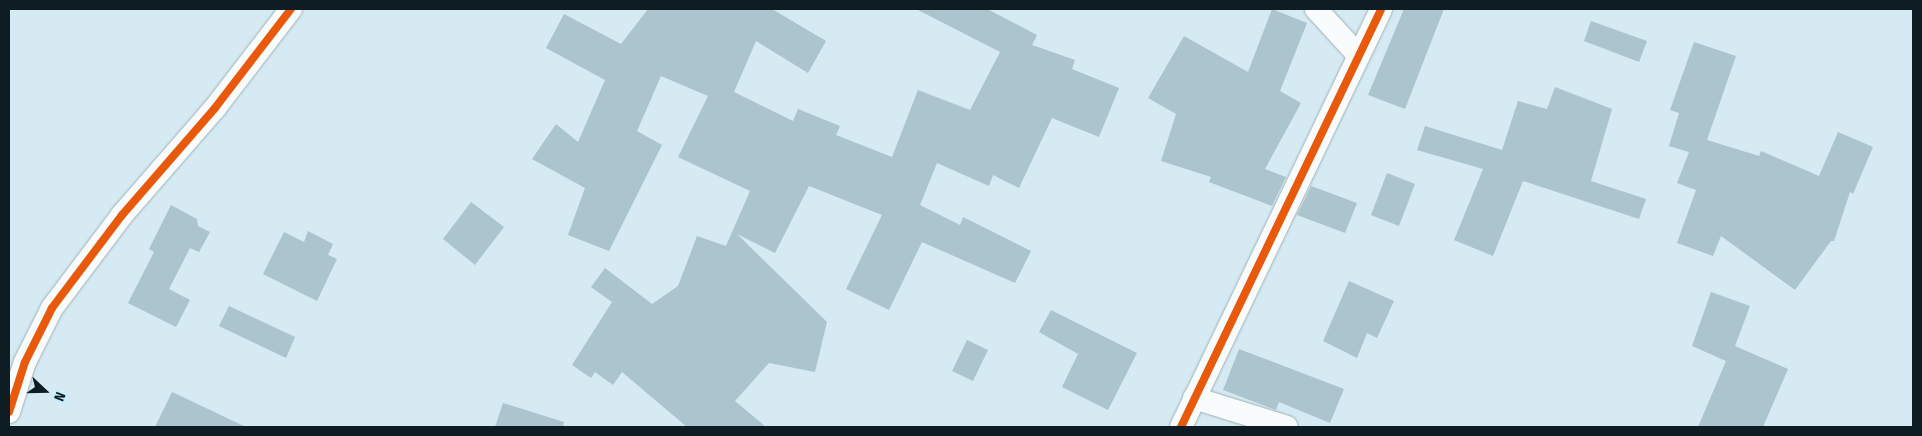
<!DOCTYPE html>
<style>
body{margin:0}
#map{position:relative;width:1922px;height:436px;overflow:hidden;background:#d5eaf2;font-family:"Fira Sans Condensed",sans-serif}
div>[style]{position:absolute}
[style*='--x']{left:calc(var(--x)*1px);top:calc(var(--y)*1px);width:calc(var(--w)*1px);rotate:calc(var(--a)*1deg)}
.building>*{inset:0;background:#abc4cd}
.roads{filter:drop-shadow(0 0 1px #a1b1b7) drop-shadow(0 0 1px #a1b1b7)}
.minor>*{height:22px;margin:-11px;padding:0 11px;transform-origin:11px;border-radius:11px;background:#f9fcfd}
.cycleway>*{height:8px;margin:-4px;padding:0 4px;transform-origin:4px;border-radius:4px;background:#e8590c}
span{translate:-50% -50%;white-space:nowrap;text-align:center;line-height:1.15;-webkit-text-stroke:4px #c8efff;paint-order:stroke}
.frame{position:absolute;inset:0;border:10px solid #0e1d23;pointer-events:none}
.north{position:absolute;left:20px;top:366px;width:50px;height:50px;-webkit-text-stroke:4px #c8efff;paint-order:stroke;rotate:111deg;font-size:14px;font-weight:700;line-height:20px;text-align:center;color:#0e1d23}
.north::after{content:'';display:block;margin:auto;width:18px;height:22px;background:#0e1d23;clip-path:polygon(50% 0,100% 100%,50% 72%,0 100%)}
</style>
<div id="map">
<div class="building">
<div style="clip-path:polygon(648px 9px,772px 9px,826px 41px,808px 73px,756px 41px,734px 92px,793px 121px,798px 109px,840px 126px,836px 135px,892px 157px,918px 90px,970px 110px,1000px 52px,916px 9px,987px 9px,1037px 35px,1032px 45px,1075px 60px,1072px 69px,1119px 88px,1099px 137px,1052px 118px,1019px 188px,993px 175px,989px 186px,937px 163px,920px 205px,960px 225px,963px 217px,1031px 251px,1015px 283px,922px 242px,889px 310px,846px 289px,882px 215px,809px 186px,775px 253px,737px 234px,827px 322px,815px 372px,769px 363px,735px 401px,766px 427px,687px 427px,622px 372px,613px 385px,595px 372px,591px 378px,572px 365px,612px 302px,591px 287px,605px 268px,652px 304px,678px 286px,697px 236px,726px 246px,750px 191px,678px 157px,708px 96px,661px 76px,637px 131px,662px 145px,609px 251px,568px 235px,585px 188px,532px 159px,556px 124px,578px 142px,605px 80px,546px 48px,564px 14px,621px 44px)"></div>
<div style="clip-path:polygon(1272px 9px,1307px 23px,1280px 91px,1301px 103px,1265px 169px,1286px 177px,1272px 206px,1209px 182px,1211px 177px,1161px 161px,1176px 114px,1148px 98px,1184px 36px,1248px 72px)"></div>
<div style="clip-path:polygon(1404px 9px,1444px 9px,1405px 109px,1368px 95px)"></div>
<div style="clip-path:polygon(1591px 21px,1647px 41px,1639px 62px,1584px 41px)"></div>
<div style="clip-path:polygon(1694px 42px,1736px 56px,1707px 140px,1759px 156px,1761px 151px,1819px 176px,1838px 132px,1873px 147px,1853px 194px,1850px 192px,1834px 241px,1831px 241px,1795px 290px,1721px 236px,1713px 256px,1677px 243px,1696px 190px,1677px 183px,1689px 152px,1669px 146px,1679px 113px,1670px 110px)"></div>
<div style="clip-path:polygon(1555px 87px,1612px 109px,1591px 181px,1646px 199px,1639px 219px,1523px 181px,1493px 256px,1454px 240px,1483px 169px,1417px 150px,1425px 126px,1502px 150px,1518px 101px,1547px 109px)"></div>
<div style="clip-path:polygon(1387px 173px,1415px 184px,1399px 226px,1371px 215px)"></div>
<div style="clip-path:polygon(1311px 186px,1357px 203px,1345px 233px,1297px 215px)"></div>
<div style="clip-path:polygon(471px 202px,504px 227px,475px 265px,443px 239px)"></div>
<div style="clip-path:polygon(171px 205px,197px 219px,198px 226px,210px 232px,199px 252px,190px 248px,169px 289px,190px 300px,176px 327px,128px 303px,154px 252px,149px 249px)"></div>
<div style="clip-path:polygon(308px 231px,333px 244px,328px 255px,337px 259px,317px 301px,263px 274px,284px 232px,304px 242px)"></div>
<div style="clip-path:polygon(1349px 281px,1394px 301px,1377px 338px,1367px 333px,1357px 358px,1323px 341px)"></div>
<div style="clip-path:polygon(1711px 292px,1750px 306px,1735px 346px,1788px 369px,1763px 427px,1698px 427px,1726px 361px,1692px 346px)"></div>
<div style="clip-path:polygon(229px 306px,295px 337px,286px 358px,219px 326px)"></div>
<div style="clip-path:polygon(1051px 310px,1137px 353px,1108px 410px,1062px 387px,1078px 354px,1039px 332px)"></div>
<div style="clip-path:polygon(967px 340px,988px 350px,973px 381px,952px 371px)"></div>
<div style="clip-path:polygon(1239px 349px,1344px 389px,1330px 423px,1279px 402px,1276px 410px,1223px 390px)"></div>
<div style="clip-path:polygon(172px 392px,246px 427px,155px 427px)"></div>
<div style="clip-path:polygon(503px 403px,564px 422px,563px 427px,495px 427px)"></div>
</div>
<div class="roads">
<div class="minor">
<div style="--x:1316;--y:9;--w:62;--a:47.6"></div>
<div style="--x:1194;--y:398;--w:97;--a:17.3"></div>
<div style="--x:9;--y:412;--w:52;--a:-72.3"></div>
<div style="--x:25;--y:362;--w:60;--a:-63.4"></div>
<div style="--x:52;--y:308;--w:116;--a:-53"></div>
<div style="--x:122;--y:215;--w:142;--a:-49"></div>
<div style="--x:215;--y:108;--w:125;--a:-52.5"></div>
<div style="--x:1181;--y:427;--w:463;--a:-64.4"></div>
</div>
</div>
<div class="cycleway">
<div style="--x:9;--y:412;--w:52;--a:-72.3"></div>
<div style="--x:25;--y:362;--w:60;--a:-63.4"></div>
<div style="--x:52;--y:308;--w:116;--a:-53"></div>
<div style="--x:122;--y:215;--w:142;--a:-49"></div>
<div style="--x:215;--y:108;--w:125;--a:-52.5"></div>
<div style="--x:1181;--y:427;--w:463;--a:-64.4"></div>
</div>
<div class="frame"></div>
<div class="north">N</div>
</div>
